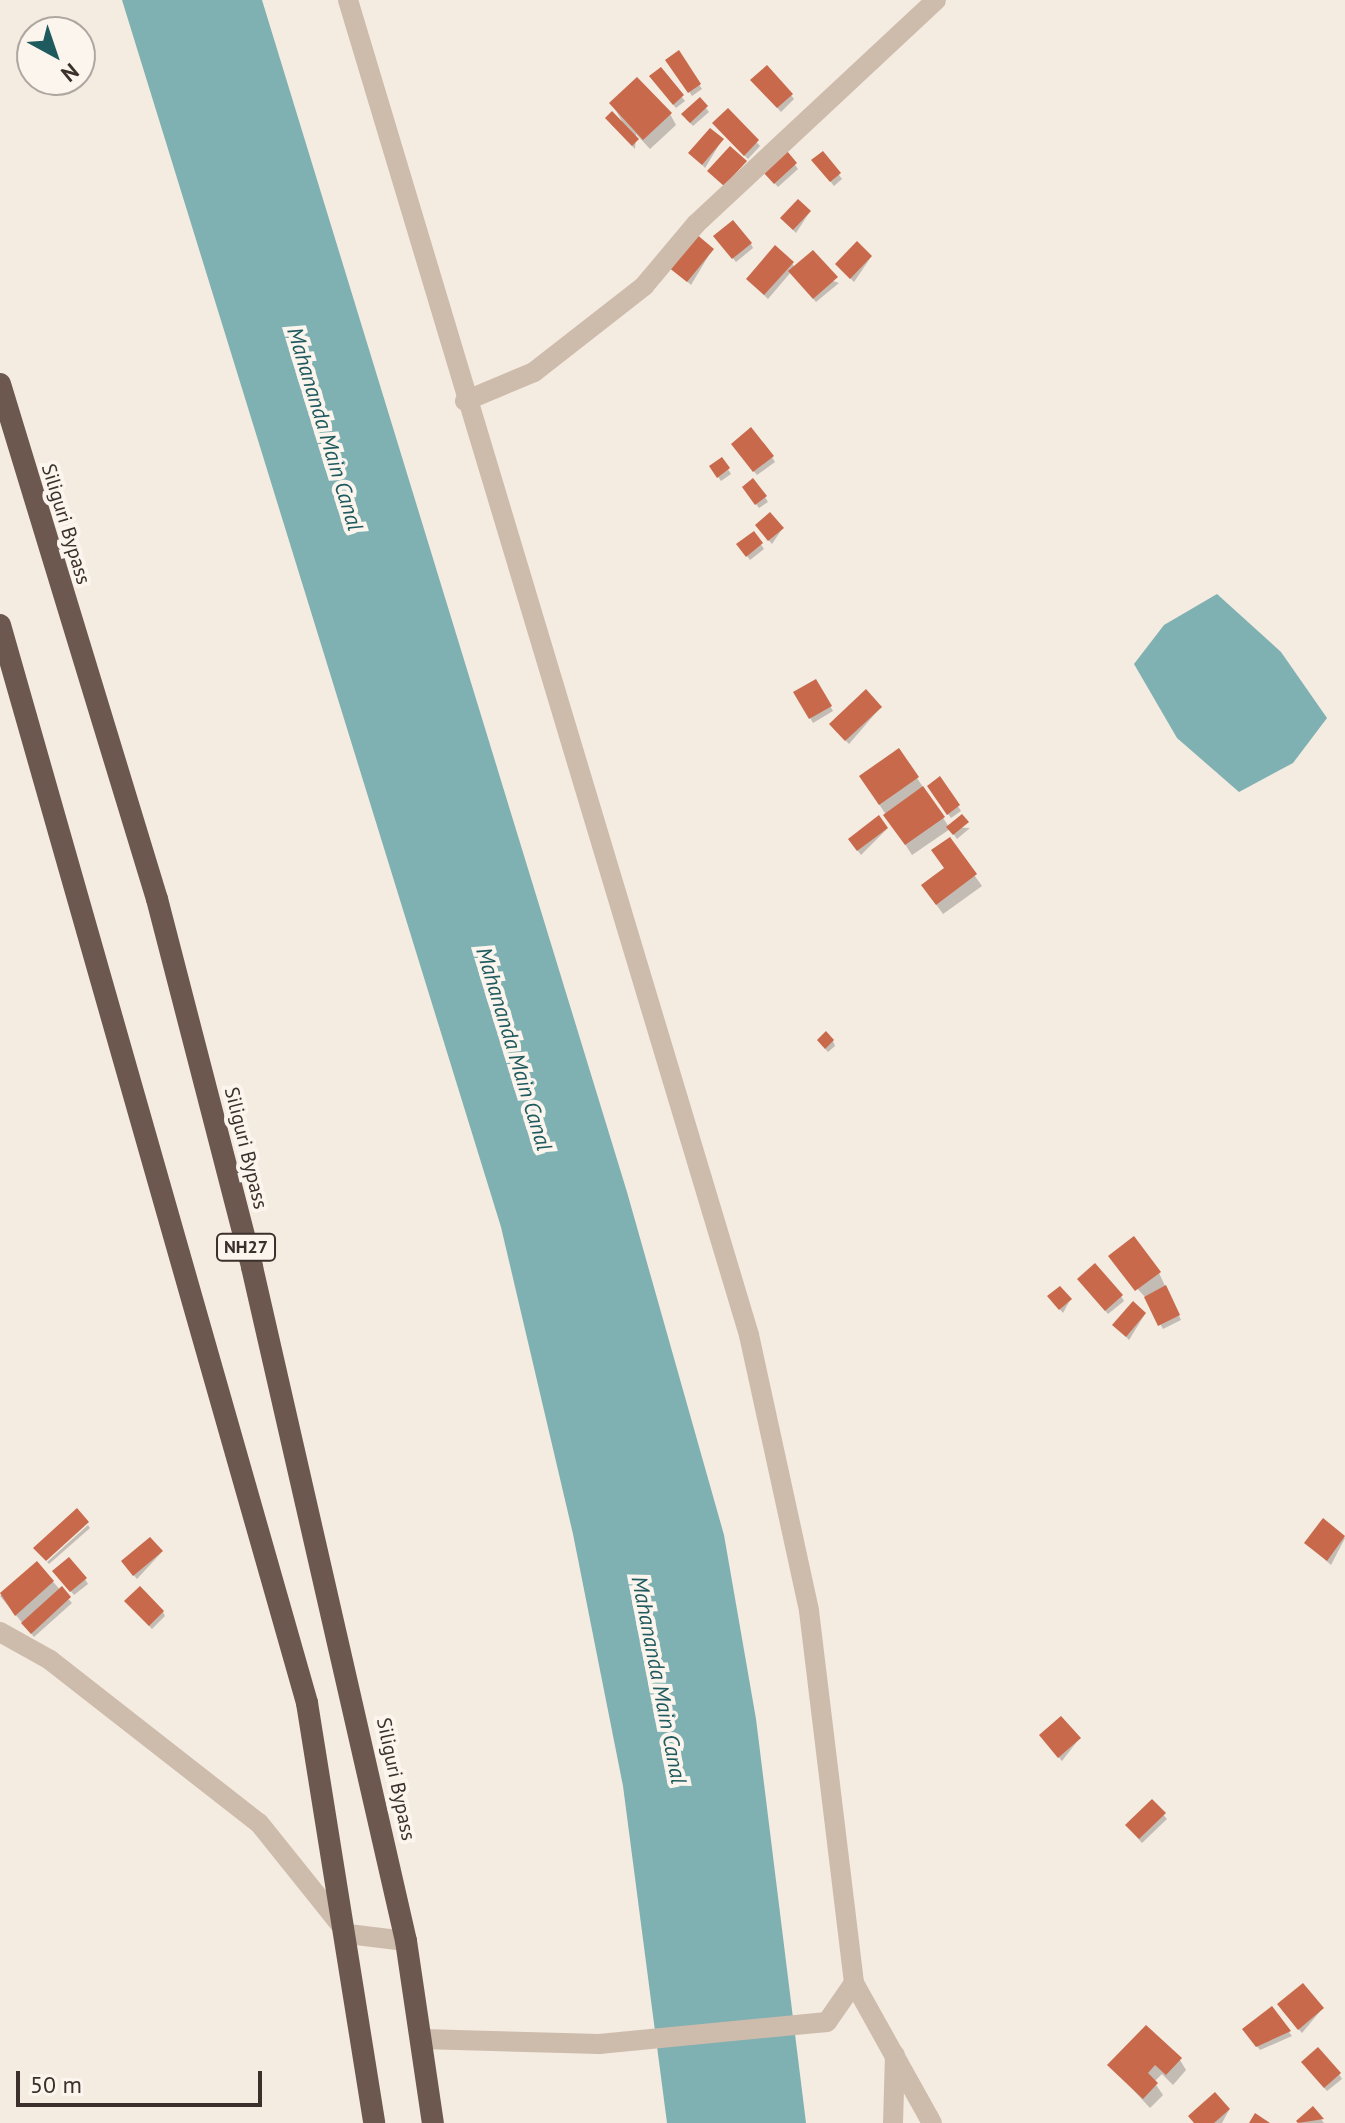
<!DOCTYPE html>
<style>
body{margin:0}
#map{position:relative;width:1345px;height:2123px;overflow:hidden;background:#f4ebe1;font-family:"PT Sans",sans-serif}
div>[style]{position:absolute}
[style*='--x']{left:calc(var(--x)*1px);top:calc(var(--y)*1px);width:calc(var(--w)*1px);rotate:calc(var(--a)*1deg)}
.water>*{inset:0;background:#7fb0b2}
.shadow>*{inset:0;background:#0003}
.building>*{inset:0;background:#c8694b}
.minor>*{height:20px;margin:-10px;padding:0 10px;transform-origin:10px;border-radius:10px;background:#cdbbac}
.tertiary>*{height:20px;margin:-10px;padding:0 10px;transform-origin:10px;border-radius:10px;background:#cdbbac}
.trunk>*{height:22px;margin:-11px;padding:0 11px;transform-origin:11px;border-radius:11px;background:#6c584f}
span{translate:-50% -50%;white-space:nowrap;text-align:center;line-height:1.15;-webkit-text-stroke:8px #fbf5ee;paint-order:stroke}
.shield-label span{padding:2px 6px;background:#fbf5ee;border:2px solid;border-radius:6px;-webkit-text-stroke-width:0}
.shield-label{font-size:18px;color:#3b302b;font-weight:700}
.street-label{font-size:20px;color:#3b302b}
.water-label{font-size:22px;color:#1f5a5e;font-style:italic}
.north{position:absolute;left:16px;top:16px;width:80px;height:80px;box-sizing:border-box;background:#fbf5ee;border:2px solid #aea6a0;border-radius:50%;rotate:140deg;font-size:22px;font-weight:700;line-height:32px;text-align:center;color:#3b302b}
.north::after{content:'';display:block;margin:auto;width:28px;height:36px;background:#1f5a5e;clip-path:polygon(50% 0,100% 100%,50% 72%,0 100%)}
.scale{position:absolute;left:16px;top:2071px;width:246px;height:36px;box-sizing:border-box;border:4px solid #3b302b;border-top:0;padding-left:10px;font-size:24px;line-height:28px;white-space:nowrap;color:#3b302b;-webkit-text-stroke:6px #fbf5ee;paint-order:stroke}
</style>
<div id="map">
<div class="water">
<div style="clip-path:polygon(122px 0,262px 0,627px 1192px,724px 1535px,756px 1719px,806px 2123px,667px 2123px,623px 1786px,573px 1534px,501px 1227px)"></div>
<div style="clip-path:polygon(1217px 594px,1281px 652px,1327px 718px,1293px 763px,1239px 792px,1177px 738px,1134px 664px,1164px 625px)"></div>
</div>
<div class="shadow">
<div style="clip-path:polygon(678px 53px,702px 89px,692px 96px,668px 60px)"></div>
<div style="clip-path:polygon(661px 70px,685px 101px,676px 108px,654px 81px)"></div>
<div style="clip-path:polygon(756px 85px,791px 95px,794px 99px,781px 112px)"></div>
<div style="clip-path:polygon(700px 100px,709px 112px,693px 126px,686px 119px)"></div>
<div style="clip-path:polygon(612px 104px,670px 114px,676px 125px,650px 149px,636px 134px,635px 149px,610px 123px,622px 121px)"></div>
<div style="clip-path:polygon(728px 111px,760px 146px,748px 159px,717px 128px)"></div>
<div style="clip-path:polygon(722px 140px,705px 168px,691px 153px)"></div>
<div style="clip-path:polygon(823px 153px,842px 179px,834px 186px,817px 165px)"></div>
<div style="clip-path:polygon(787px 154px,798px 169px,778px 187px,769px 177px)"></div>
<div style="clip-path:polygon(809px 213px,796px 233px,786px 223px)"></div>
<div style="clip-path:polygon(719px 241px,751px 244px,753px 248px,736px 262px)"></div>
<div style="clip-path:polygon(712px 250px,691px 285px,671px 267px)"></div>
<div style="clip-path:polygon(871px 257px,854px 282px,840px 268px)"></div>
<div style="clip-path:polygon(792px 263px,795px 268px,839px 283px,816px 302px,791px 272px,768px 299px,748px 279px)"></div>
<div style="clip-path:polygon(736px 449px,772px 457px,775px 462px,757px 475px)"></div>
<div style="clip-path:polygon(722px 460px,731px 474px,721px 481px,711px 467px)"></div>
<div style="clip-path:polygon(747px 492px,765px 497px,768px 502px,759px 508px)"></div>
<div style="clip-path:polygon(782px 529px,772px 544px,760px 530px)"></div>
<div style="clip-path:polygon(754px 534px,764px 549px,750px 560px,742px 549px)"></div>
<div style="clip-path:polygon(815px 681px,833px 711px,813px 723px,796px 692px)"></div>
<div style="clip-path:polygon(880px 708px,849px 744px,834px 729px)"></div>
<div style="clip-path:polygon(917px 778px,949px 827px,970px 828px,957px 839px,950px 829px,912px 855px,868px 787px)"></div>
<div style="clip-path:polygon(940px 779px,961px 811px,951px 818px,932px 791px)"></div>
<div style="clip-path:polygon(887px 829px,861px 855px,853px 844px)"></div>
<div style="clip-path:polygon(949px 840px,982px 886px,943px 914px,930px 896px,946px 870px)"></div>
<div style="clip-path:polygon(833px 1041px,835px 1046px,828px 1052px,822px 1045px)"></div>
<div style="clip-path:polygon(1117px 1267px,1159px 1273px,1181px 1320px,1163px 1329px,1146px 1298px)"></div>
<div style="clip-path:polygon(1082px 1284px,1121px 1296px,1124px 1301px,1108px 1314px)"></div>
<div style="clip-path:polygon(1070px 1300px,1063px 1313px,1053px 1301px)"></div>
<div style="clip-path:polygon(1145px 1314px,1129px 1340px,1115px 1325px)"></div>
<div style="clip-path:polygon(1323px 1521px,1345px 1538px,1331px 1565px,1306px 1543px)"></div>
<div style="clip-path:polygon(88px 1525px,90px 1528px,49px 1564px,47px 1562px)"></div>
<div style="clip-path:polygon(161px 1553px,137px 1579px,126px 1566px)"></div>
<div style="clip-path:polygon(37px 1564px,72px 1603px,34px 1637px,0 1596px)"></div>
<div style="clip-path:polygon(58px 1576px,85px 1579px,88px 1584px,74px 1595px)"></div>
<div style="clip-path:polygon(130px 1606px,163px 1612px,165px 1616px,152px 1629px)"></div>
<div style="clip-path:polygon(1079px 1739px,1062px 1761px,1044px 1740px)"></div>
<div style="clip-path:polygon(1152px 1802px,1167px 1819px,1142px 1843px,1127px 1826px)"></div>
<div style="clip-path:polygon(1272px 2009px,1292px 2036px,1260px 2050px,1248px 2034px)"></div>
<div style="clip-path:polygon(1322px 2009px,1302px 2033px,1282px 2010px)"></div>
<div style="clip-path:polygon(1180px 2060px,1186px 2070px,1173px 2085px,1162px 2074px,1154px 2082px,1163px 2095px,1150px 2108px,1110px 2065px)"></div>
<div style="clip-path:polygon(1306px 2067px,1339px 2074px,1342px 2079px,1327px 2091px)"></div>
<div style="clip-path:polygon(1313px 2109px,1324px 2123px,1300px 2123px,1298px 2121px)"></div>
<div style="clip-path:polygon(1229px 2110px,1222px 2123px,1195px 2123px)"></div>
</div>
<div class="building">
<div style="clip-path:polygon(679px 50px,701px 84px,688px 93px,665px 60px)"></div>
<div style="clip-path:polygon(767px 65px,793px 94px,777px 108px,750px 80px)"></div>
<div style="clip-path:polygon(661px 67px,684px 95px,673px 105px,649px 76px)"></div>
<div style="clip-path:polygon(637px 77px,672px 113px,643px 140px,609px 103px)"></div>
<div style="clip-path:polygon(700px 97px,708px 106px,690px 123px,681px 114px)"></div>
<div style="clip-path:polygon(728px 108px,759px 140px,744px 156px,712px 123px)"></div>
<div style="clip-path:polygon(612px 111px,639px 139px,632px 146px,605px 118px)"></div>
<div style="clip-path:polygon(710px 128px,724px 139px,702px 165px,688px 153px)"></div>
<div style="clip-path:polygon(730px 146px,747px 161px,724px 186px,707px 171px)"></div>
<div style="clip-path:polygon(787px 151px,797px 163px,774px 184px,763px 172px)"></div>
<div style="clip-path:polygon(823px 151px,841px 173px,830px 182px,811px 160px)"></div>
<div style="clip-path:polygon(798px 199px,811px 211px,793px 230px,780px 218px)"></div>
<div style="clip-path:polygon(733px 220px,752px 243px,732px 259px,713px 236px)"></div>
<div style="clip-path:polygon(695px 233px,714px 249px,687px 282px,668px 267px)"></div>
<div style="clip-path:polygon(857px 241px,872px 256px,850px 279px,835px 264px)"></div>
<div style="clip-path:polygon(775px 245px,794px 262px,764px 295px,746px 279px)"></div>
<div style="clip-path:polygon(813px 250px,838px 277px,813px 299px,788px 271px)"></div>
<div style="clip-path:polygon(751px 427px,774px 456px,753px 472px,731px 444px)"></div>
<div style="clip-path:polygon(722px 457px,730px 468px,717px 478px,709px 466px)"></div>
<div style="clip-path:polygon(753px 478px,767px 496px,755px 505px,742px 487px)"></div>
<div style="clip-path:polygon(770px 512px,784px 528px,768px 541px,755px 525px)"></div>
<div style="clip-path:polygon(754px 531px,763px 543px,746px 557px,736px 544px)"></div>
<div style="clip-path:polygon(816px 679px,832px 706px,809px 719px,793px 692px)"></div>
<div style="clip-path:polygon(866px 689px,882px 707px,845px 741px,829px 724px)"></div>
<div style="clip-path:polygon(899px 748px,919px 777px,879px 805px,859px 776px)"></div>
<div style="clip-path:polygon(940px 776px,960px 805px,947px 815px,927px 786px)"></div>
<div style="clip-path:polygon(923px 786px,945px 817px,905px 845px,883px 815px)"></div>
<div style="clip-path:polygon(962px 814px,969px 822px,953px 835px,946px 827px)"></div>
<div style="clip-path:polygon(879px 815px,888px 828px,857px 851px,848px 839px)"></div>
<div style="clip-path:polygon(950px 837px,977px 874px,936px 905px,921px 885px,944px 868px,931px 850px)"></div>
<div style="clip-path:polygon(826px 1031px,834px 1040px,825px 1049px,817px 1040px)"></div>
<div style="clip-path:polygon(1134px 1236px,1161px 1272px,1135px 1291px,1108px 1256px)"></div>
<div style="clip-path:polygon(1095px 1263px,1123px 1295px,1105px 1311px,1077px 1279px)"></div>
<div style="clip-path:polygon(1166px 1285px,1180px 1315px,1158px 1326px,1144px 1297px)"></div>
<div style="clip-path:polygon(1060px 1286px,1072px 1299px,1059px 1310px,1047px 1296px)"></div>
<div style="clip-path:polygon(1133px 1301px,1146px 1313px,1126px 1337px,1112px 1325px)"></div>
<div style="clip-path:polygon(77px 1508px,89px 1522px,46px 1561px,33px 1548px)"></div>
<div style="clip-path:polygon(1323px 1518px,1345px 1536px,1327px 1561px,1304px 1543px)"></div>
<div style="clip-path:polygon(150px 1537px,163px 1551px,133px 1576px,121px 1561px)"></div>
<div style="clip-path:polygon(69px 1557px,87px 1578px,70px 1592px,52px 1571px)"></div>
<div style="clip-path:polygon(37px 1561px,54px 1581px,15px 1616px,0 1593px)"></div>
<div style="clip-path:polygon(62px 1586px,71px 1597px,31px 1634px,21px 1623px)"></div>
<div style="clip-path:polygon(140px 1586px,164px 1611px,149px 1626px,124px 1601px)"></div>
<div style="clip-path:polygon(1061px 1716px,1081px 1738px,1058px 1758px,1039px 1735px)"></div>
<div style="clip-path:polygon(1152px 1799px,1166px 1813px,1139px 1839px,1125px 1825px)"></div>
<div style="clip-path:polygon(1303px 1983px,1324px 2008px,1298px 2030px,1277px 2004px)"></div>
<div style="clip-path:polygon(1272px 2006px,1291px 2031px,1256px 2047px,1242px 2029px)"></div>
<div style="clip-path:polygon(1146px 2025px,1182px 2058px,1166px 2075px,1155px 2065px,1148px 2073px,1158px 2083px,1143px 2099px,1107px 2065px)"></div>
<div style="clip-path:polygon(1318px 2047px,1341px 2073px,1324px 2088px,1301px 2062px)"></div>
<div style="clip-path:polygon(1215px 2092px,1230px 2109px,1214px 2123px,1194px 2123px,1188px 2116px)"></div>
<div style="clip-path:polygon(1313px 2106px,1324px 2119px,1298px 2123px,1296px 2121px)"></div>
<div style="clip-path:polygon(1255px 2113px,1270px 2123px,1249px 2123px)"></div>
</div>
<div class="minor">
<div style="--x:348;--y:0;--w:1394;--a:73.28"></div>
<div style="--x:749;--y:1335;--w:282;--a:77.7"></div>
<div style="--x:809;--y:1611;--w:375;--a:83.1"></div>
<div style="--x:854;--y:1983;--w:47;--a:124.7"></div>
<div style="--x:827;--y:2022;--w:229;--a:174.5"></div>
<div style="--x:599;--y:2044;--w:177;--a:-178.4"></div>
<div style="--x:465;--y:401;--w:75;--a:-22.8"></div>
<div style="--x:534;--y:372;--w:140;--a:-38"></div>
<div style="--x:644;--y:286;--w:81;--a:-50"></div>
<div style="--x:696;--y:224;--w:328;--a:-43"></div>
<div style="--x:0;--y:1632;--w:57;--a:29.2"></div>
<div style="--x:50;--y:1660;--w:265;--a:38"></div>
<div style="--x:259;--y:1823;--w:142;--a:51.3"></div>
<div style="--x:348;--y:1934;--w:58;--a:6.9"></div>
<div style="--x:893;--y:2123;--w:68;--a:-88.3"></div>
</div>
<div class="tertiary">
<div style="--x:854;--y:1983;--w:160;--a:60.9"></div>
</div>
<div class="trunk">
<div style="--x:0;--y:384;--w:538;--a:73.05"></div>
<div style="--x:157;--y:899;--w:380;--a:75.5"></div>
<div style="--x:252;--y:1267;--w:691;--a:77.13"></div>
<div style="--x:406;--y:1941;--w:184;--a:81.6"></div>
<div style="--x:0;--y:625;--w:1121;--a:74.1"></div>
<div style="--x:307;--y:1703;--w:425;--a:80.9"></div>
</div>
<div class="shield-label">
<span style="left:246px;top:1247px">NH27</span>
</div>
<div class="street-label">
<span style="left:66px;top:524px;rotate:73deg">Siliguri Bypass</span>
<span style="left:246px;top:1148px;rotate:76deg">Siliguri Bypass</span>
<span style="left:396px;top:1779px;rotate:78deg">Siliguri Bypass</span>
</div>
<div class="water-label">
<span style="left:325px;top:429px;rotate:73deg">Mahananda Main Canal</span>
<span style="left:514px;top:1049px;rotate:73deg">Mahananda Main Canal</span>
<span style="left:659px;top:1680px;rotate:79deg">Mahananda Main Canal</span>
</div>
<div class="north">N</div>
<div class="scale">50 m</div>
</div>
